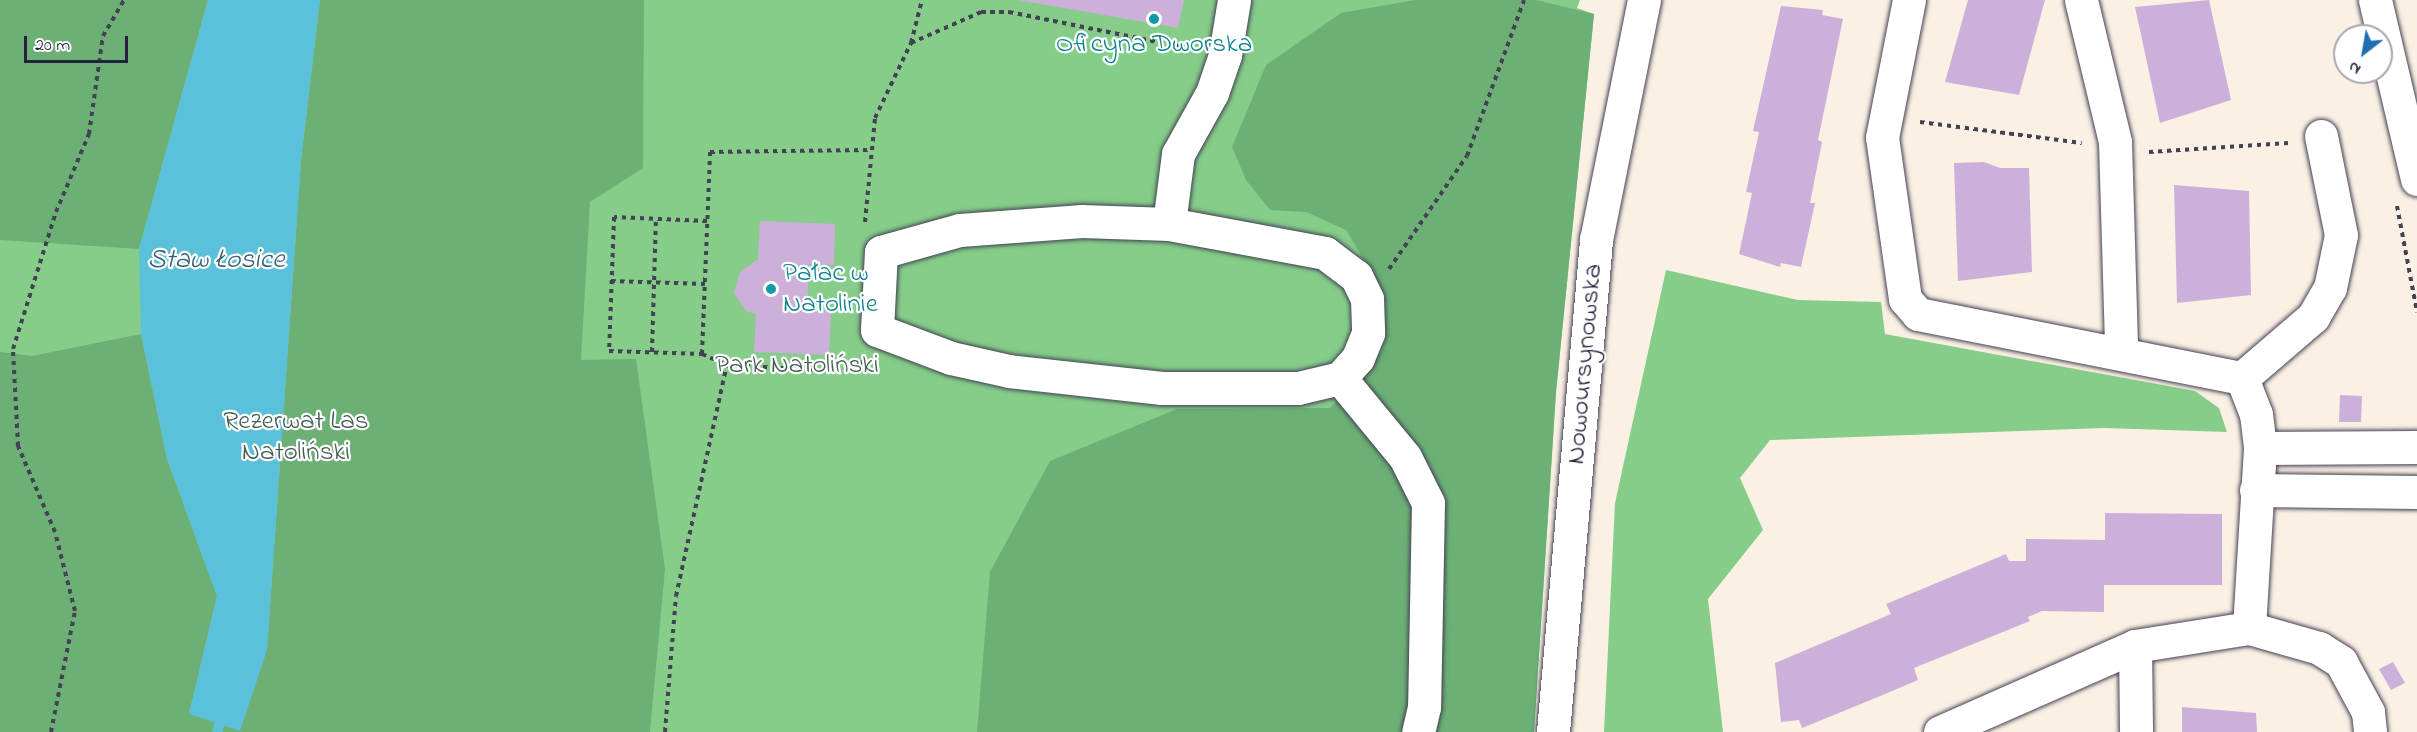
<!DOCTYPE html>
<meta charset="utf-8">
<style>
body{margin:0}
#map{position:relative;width:2417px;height:732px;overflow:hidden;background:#fbf0e4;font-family:"Indie Flower",sans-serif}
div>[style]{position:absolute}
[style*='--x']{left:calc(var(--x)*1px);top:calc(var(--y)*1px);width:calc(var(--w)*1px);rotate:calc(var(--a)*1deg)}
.green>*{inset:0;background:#85cd89}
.forest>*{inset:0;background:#6cb075}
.water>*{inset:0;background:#5bc0d9}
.stream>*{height:10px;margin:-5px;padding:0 5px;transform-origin:5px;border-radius:5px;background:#5bc0d9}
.building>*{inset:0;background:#ccb0d9}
.path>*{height:4px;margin-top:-2px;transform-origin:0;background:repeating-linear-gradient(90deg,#434154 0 4.5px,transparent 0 9px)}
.roads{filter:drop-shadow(0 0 2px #434154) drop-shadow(0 0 2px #434154)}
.minor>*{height:33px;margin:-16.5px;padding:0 16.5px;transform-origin:16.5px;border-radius:16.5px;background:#fff}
.dots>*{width:16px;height:16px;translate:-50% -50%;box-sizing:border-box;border:3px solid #fff;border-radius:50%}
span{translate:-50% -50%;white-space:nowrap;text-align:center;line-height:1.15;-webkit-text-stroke:4.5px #fff;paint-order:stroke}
.culture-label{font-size:27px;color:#0d838f}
.left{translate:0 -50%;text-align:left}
.street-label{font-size:27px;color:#22223b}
.park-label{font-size:27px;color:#455e56}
.water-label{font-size:28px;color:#39617a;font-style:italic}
.north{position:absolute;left:2333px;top:24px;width:60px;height:60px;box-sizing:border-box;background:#fff;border:2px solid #a7a7b1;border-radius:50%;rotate:211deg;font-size:16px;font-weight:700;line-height:24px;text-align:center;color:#22223b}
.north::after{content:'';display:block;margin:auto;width:21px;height:27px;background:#1f6fb2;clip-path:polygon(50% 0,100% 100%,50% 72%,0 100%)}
.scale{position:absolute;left:24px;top:36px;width:104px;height:27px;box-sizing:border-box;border:3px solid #22223b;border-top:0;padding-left:8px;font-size:18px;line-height:21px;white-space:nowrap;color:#22223b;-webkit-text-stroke:4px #fff;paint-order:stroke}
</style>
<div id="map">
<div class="green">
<div style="clip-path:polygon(0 0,1580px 0,1577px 8px,1594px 14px,1556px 392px,1534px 732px,0 732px)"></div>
<div style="clip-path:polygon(1666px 270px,1798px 300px,1881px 302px,1885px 334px,2195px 391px,2219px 408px,2227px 432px,2105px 428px,1770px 440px,1740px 478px,1763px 530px,1708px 599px,1723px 732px,1604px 732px,1615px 503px)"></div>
</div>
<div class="forest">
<div style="clip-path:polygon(0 0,208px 0,139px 249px,0 240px)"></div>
<div style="clip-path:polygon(320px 0,644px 0,643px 168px,590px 202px,581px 360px,636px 359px,665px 569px,650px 732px,0 732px,0 352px,32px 356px,141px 334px,167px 459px,217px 596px,189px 714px,267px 650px,301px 160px)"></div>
<div style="clip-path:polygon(1415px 0,1536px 0,1594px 14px,1556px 392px,1534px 732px,977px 732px,990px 572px,1050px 461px,1177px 409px,1330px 408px,1378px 357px,1385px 341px,1385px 295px,1346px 230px,1306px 212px,1270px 210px,1246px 180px,1232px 147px,1266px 65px,1341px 13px)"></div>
</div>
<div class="water">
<div style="clip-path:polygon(208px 0,320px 0,301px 160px,267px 650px,240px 731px,189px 714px,217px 596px,167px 459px,141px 334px,139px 249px)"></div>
</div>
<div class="stream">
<div style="--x:217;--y:732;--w:22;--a:-72"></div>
</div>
<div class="building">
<div style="clip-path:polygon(1018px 0,1184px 0,1178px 28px)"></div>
<div style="clip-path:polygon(1968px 0,2045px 0,2019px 95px,1945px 82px)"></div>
<div style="clip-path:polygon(2209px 0,2231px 100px,2160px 123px,2135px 7px)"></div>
<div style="clip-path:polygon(1781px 6px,1823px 10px,1822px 15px,1843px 19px,1818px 140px,1822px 142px,1810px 203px,1815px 203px,1801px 267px,1781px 263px,1780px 267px,1739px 254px,1752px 193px,1746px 192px,1759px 132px,1753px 131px)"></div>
<div style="clip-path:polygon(1984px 162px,2000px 168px,2029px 168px,2032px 272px,1958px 281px,1954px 163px)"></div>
<div style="clip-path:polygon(2174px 185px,2249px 191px,2251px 295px,2177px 303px)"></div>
<div style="clip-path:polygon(760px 221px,835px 224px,834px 265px,809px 264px,807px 311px,831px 312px,829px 355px,754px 352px,756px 314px,746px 311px,734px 293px,740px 272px,758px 259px)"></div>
<div style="clip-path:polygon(2340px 395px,2362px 396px,2361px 422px,2339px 422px)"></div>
<div style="clip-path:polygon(2105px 513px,2222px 514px,2222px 585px,2104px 585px,2104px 612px,2042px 611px,2028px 617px,2030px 621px,1914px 668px,1918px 680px,1878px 697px,1802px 728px,1799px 720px,1781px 722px,1775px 663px,1891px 614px,1886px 604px,2006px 554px,2009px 561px,2026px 561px,2026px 539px,2105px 540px)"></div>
<div style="clip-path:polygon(2393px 662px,2405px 683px,2391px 690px,2379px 669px)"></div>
<div style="clip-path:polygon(2182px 707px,2256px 713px,2257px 732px,2182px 732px)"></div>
</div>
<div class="path">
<div style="--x:911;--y:43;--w:77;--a:-23.9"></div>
<div style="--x:981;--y:12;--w:28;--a:0"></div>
<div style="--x:1009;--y:12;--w:187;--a:11.4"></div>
<div style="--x:1920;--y:122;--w:163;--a:7.4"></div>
<div style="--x:2149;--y:152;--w:140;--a:-3.7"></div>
<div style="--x:2397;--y:206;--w:108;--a:79.3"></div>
<div style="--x:707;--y:221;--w:93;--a:-177.5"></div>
<div style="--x:614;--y:217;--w:134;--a:92.1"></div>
<div style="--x:609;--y:351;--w:93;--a:1.8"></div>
<div style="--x:702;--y:354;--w:27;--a:24"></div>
<div style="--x:865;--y:222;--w:104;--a:-84.5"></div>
<div style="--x:875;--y:118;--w:83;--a:-64.4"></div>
<div style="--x:911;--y:43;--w:44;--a:-75.7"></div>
<div style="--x:1389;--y:269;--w:137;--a:-55.4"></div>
<div style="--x:1467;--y:156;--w:166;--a:-69.9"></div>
<div style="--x:611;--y:281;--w:94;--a:1.8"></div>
<div style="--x:652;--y:352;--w:133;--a:-88.3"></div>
<div style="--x:702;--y:354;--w:202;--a:-87.7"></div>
<div style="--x:710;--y:152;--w:158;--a:-0.7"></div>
<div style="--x:51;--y:732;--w:123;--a:-78.8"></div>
<div style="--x:75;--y:611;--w:81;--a:-104.2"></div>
<div style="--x:55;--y:532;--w:94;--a:-113.3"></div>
<div style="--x:18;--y:446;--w:97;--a:-93"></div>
<div style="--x:13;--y:349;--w:144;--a:-72.6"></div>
<div style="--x:56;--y:212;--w:85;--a:-67.1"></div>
<div style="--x:89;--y:134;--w:99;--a:-81.9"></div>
<div style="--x:103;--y:36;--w:42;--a:-59.7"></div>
<div style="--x:665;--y:732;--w:136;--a:-85.4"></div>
<div style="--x:676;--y:596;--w:237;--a:-77.6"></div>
<div style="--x:727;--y:365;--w:128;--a:3.1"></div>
<div style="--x:855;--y:372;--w:14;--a:-60"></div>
</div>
<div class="roads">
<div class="minor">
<div style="--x:1909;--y:0;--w:140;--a:101.1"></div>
<div style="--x:1882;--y:137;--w:164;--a:81.9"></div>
<div style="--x:1905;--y:299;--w:20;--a:49"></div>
<div style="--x:1918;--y:314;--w:330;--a:11.2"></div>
<div style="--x:2242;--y:378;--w:94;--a:-40.7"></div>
<div style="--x:2313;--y:317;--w:34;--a:-60"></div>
<div style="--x:2330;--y:288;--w:54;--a:-78.3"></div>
<div style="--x:2341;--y:235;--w:101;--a:-101.4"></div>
<div style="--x:2081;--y:0;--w:146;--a:76.5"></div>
<div style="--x:2115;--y:142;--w:208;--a:88.3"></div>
<div style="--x:2375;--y:0;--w:184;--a:76.8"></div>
<div style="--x:1082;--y:221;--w:87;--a:2"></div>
<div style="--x:1169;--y:224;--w:159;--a:10.5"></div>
<div style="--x:1325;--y:253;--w:39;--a:37"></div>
<div style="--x:1356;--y:276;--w:25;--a:64"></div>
<div style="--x:1367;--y:299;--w:34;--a:88"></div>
<div style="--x:1368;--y:333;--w:27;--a:112"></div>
<div style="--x:1358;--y:358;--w:27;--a:132"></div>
<div style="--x:1340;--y:378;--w:43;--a:166.6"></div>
<div style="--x:1298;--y:388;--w:136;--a:180"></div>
<div style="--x:1162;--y:388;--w:154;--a:-173.7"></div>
<div style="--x:1009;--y:371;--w:59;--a:-167.4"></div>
<div style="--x:951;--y:358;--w:79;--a:-159.3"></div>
<div style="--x:877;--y:330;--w:78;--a:-87.1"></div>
<div style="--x:881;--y:252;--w:82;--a:-15.6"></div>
<div style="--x:960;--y:230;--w:122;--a:-4.2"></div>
<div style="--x:1169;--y:224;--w:71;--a:-82.7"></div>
<div style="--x:1178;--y:154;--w:70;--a:-60.9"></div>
<div style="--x:1212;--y:93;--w:40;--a:-71.1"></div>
<div style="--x:1225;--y:55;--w:56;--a:-80.7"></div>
<div style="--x:1340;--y:378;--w:102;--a:50.6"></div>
<div style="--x:1405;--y:457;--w:51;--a:63.4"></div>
<div style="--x:1428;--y:503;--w:204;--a:91.1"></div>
<div style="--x:1424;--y:707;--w:26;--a:103"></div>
<div style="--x:2242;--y:378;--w:39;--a:69"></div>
<div style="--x:2256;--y:414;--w:34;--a:83"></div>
<div style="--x:2260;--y:448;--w:180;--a:93.5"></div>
<div style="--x:2260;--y:448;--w:157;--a:-0.4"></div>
<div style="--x:2256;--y:490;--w:161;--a:0.7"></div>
<div style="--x:2135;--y:646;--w:86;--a:89.3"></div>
<div style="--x:1553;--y:732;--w:494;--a:-85"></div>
<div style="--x:1596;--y:240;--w:245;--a:-78.7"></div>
<div style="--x:1940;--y:732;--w:213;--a:-23.8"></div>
<div style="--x:2135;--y:646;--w:115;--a:-9"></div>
<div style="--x:2249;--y:628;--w:73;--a:15.9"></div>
<div style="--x:2319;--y:648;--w:26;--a:32"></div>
<div style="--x:2341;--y:662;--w:57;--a:61.6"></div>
<div style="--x:2368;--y:712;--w:20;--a:84"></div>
</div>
</div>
<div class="dots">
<div style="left:1154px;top:19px;background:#0f9aa8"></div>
<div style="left:771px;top:289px;background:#0f9aa8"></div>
</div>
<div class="culture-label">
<span style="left:1154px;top:45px">Oficyna Dworska</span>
<span class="left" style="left:783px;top:289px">Pałac w<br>Natolinie</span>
</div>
<div class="street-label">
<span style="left:1585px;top:364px;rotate:-85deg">Nowoursynowska</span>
</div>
<div class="park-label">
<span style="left:797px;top:366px">Park Natoliński</span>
<span style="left:296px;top:437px">Rezerwat Las<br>Natoliński</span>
</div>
<div class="water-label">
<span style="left:216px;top:261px">Staw Łosice</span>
</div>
<div class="north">N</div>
<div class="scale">20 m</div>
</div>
